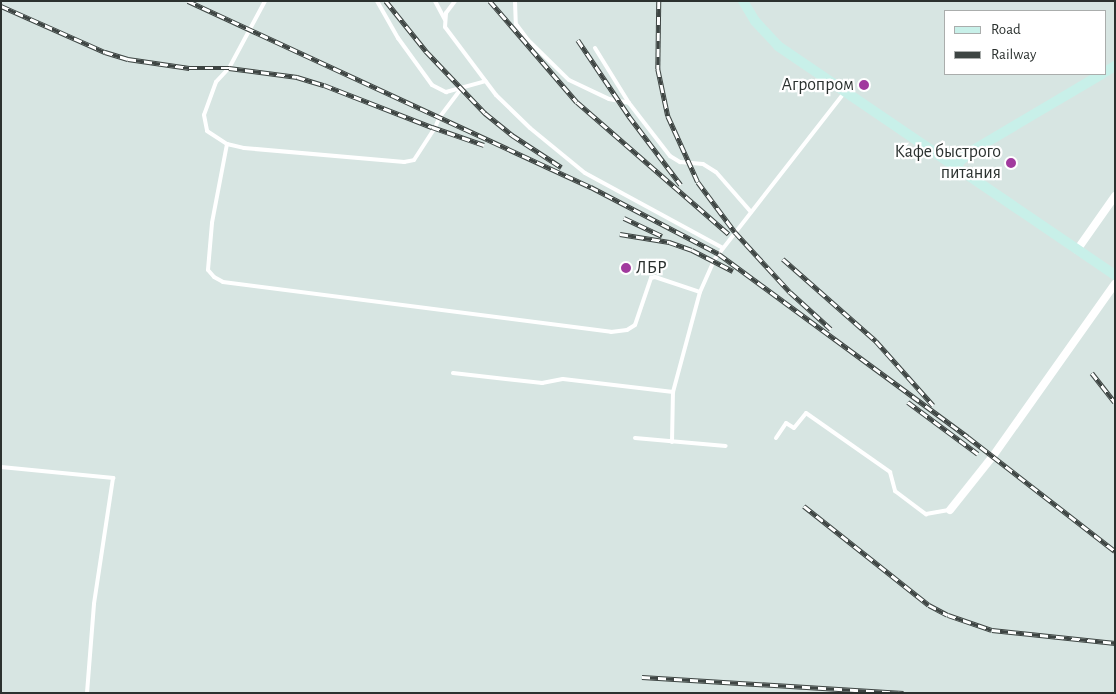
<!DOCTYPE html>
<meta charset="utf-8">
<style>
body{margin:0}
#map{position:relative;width:1116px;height:694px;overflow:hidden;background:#d7e5e2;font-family:"Alegreya Sans",sans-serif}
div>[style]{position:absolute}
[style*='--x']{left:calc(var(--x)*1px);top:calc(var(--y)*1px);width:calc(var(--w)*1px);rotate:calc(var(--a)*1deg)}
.lane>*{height:4px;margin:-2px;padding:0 2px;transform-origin:2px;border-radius:2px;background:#fff}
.street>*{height:8px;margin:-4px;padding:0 4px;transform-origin:4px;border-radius:4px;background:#fff}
.secondary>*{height:10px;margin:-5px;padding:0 5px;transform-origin:5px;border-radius:5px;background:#c8f0e9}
.rail>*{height:4.5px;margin-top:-2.25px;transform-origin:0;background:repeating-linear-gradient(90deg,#fff 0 8px,#3e4543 0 16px);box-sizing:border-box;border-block:1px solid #3e4543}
.dots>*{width:14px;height:14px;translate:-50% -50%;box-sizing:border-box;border:2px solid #fff;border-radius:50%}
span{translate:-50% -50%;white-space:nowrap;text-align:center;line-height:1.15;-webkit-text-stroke:4.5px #fff;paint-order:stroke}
.poi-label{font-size:18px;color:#2b312f}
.right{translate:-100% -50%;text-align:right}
.left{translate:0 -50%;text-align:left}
.frame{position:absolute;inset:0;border:2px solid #2b312f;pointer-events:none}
.legend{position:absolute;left:944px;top:10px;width:162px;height:65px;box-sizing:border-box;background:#fff;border:1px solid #aaadac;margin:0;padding:6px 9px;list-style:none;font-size:15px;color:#2b312f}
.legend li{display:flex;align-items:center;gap:10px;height:25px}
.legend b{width:25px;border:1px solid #aaadac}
</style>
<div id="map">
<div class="lane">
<div style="--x:265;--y:1;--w:76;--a:118.2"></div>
<div style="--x:229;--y:68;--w:19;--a:133"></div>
<div style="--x:216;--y:82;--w:35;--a:110"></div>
<div style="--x:204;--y:115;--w:16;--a:79"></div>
<div style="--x:207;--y:131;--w:24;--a:33"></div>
<div style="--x:227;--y:144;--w:17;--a:13"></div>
<div style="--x:244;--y:148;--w:161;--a:5"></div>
<div style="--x:404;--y:162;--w:10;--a:-11"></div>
<div style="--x:414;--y:160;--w:38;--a:-57"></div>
<div style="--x:435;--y:128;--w:11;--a:-68"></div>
<div style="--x:439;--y:118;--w:36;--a:-53"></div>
<div style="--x:377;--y:1;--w:43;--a:60.4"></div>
<div style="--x:398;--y:38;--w:58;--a:54.1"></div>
<div style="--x:432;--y:85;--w:16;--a:27"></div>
<div style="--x:446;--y:92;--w:41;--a:-15.4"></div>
<div style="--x:435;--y:1;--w:21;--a:62"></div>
<div style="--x:455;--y:1;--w:15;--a:127"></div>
<div style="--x:446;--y:13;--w:14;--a:94"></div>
<div style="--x:445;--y:27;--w:85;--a:53.1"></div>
<div style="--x:496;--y:95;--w:47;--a:44.1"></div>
<div style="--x:530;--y:128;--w:71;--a:39.3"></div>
<div style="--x:585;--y:173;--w:157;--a:28.5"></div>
<div style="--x:515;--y:1;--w:23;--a:88"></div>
<div style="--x:516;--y:24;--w:20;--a:53"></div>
<div style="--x:528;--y:40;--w:57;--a:44.3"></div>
<div style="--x:569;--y:80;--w:44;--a:25.4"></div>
<div style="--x:609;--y:99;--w:20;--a:11"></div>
<div style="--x:629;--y:103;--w:67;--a:52.3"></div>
<div style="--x:670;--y:156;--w:12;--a:31"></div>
<div style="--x:680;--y:162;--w:23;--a:5"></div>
<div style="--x:703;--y:164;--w:15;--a:32"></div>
<div style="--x:716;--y:172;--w:53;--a:48.8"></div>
<div style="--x:595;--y:48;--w:65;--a:58.3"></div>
<div style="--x:227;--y:144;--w:80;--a:100.8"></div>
<div style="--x:212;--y:223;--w:47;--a:94.9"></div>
<div style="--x:208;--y:270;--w:9;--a:49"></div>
<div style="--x:214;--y:277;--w:10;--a:29"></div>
<div style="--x:223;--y:282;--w:391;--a:7.3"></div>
<div style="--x:611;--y:332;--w:16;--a:-7"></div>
<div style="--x:627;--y:330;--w:9;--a:-32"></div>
<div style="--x:635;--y:325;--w:50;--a:-71.2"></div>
<div style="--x:651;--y:278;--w:4;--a:-14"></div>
<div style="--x:655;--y:277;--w:47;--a:18.4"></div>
<div style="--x:453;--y:373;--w:90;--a:6.4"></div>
<div style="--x:542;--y:383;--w:21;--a:-11"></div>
<div style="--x:563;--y:379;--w:111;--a:6.7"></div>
<div style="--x:635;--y:438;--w:91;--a:5"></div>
<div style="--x:776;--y:438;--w:18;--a:-56"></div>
<div style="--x:786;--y:423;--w:9;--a:32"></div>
<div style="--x:794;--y:428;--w:19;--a:-51"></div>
<div style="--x:806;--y:413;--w:103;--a:35.1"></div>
<div style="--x:890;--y:472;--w:20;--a:75"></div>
<div style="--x:895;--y:491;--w:39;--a:37"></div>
<div style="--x:926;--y:514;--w:23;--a:-10"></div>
<div style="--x:672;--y:442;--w:50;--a:-88.9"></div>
<div style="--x:673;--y:392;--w:104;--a:-74.9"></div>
<div style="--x:700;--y:292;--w:35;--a:-66"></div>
<div style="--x:714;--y:260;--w:212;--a:-52.1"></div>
<div style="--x:1;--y:467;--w:113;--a:5.6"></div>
<div style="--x:113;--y:478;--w:127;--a:98.6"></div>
<div style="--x:94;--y:604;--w:89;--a:94.5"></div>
</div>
<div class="street">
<div style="--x:1077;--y:250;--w:66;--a:-54.9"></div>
<div style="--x:950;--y:510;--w:69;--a:-51.5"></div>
<div style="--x:993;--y:456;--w:211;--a:-54.7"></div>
</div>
<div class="secondary">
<div style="--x:743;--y:1;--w:23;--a:59"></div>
<div style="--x:755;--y:21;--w:34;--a:47"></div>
<div style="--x:778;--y:46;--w:407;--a:34.2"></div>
<div style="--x:1105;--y:72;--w:12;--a:-31"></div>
<div style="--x:955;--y:166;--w:21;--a:-43"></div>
<div style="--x:970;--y:152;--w:153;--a:-30.6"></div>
</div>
<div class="rail">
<div style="--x:188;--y:1;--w:444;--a:24.8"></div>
<div style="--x:591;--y:187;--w:144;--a:27.6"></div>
<div style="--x:719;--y:254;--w:309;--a:36.3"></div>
<div style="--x:968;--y:437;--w:186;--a:37.8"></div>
<div style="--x:386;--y:1;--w:64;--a:51.3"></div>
<div style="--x:426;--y:51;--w:86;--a:46.4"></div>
<div style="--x:485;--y:113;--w:35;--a:39"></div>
<div style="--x:512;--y:135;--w:59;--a:33.1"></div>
<div style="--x:490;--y:1;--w:133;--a:49.3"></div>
<div style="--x:577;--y:102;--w:201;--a:41"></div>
<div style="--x:659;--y:1;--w:68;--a:90.8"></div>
<div style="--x:658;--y:69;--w:48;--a:78"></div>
<div style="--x:668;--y:116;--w:72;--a:65.6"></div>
<div style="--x:698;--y:182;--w:62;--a:53.5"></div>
<div style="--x:735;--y:232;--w:81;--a:47.5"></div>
<div style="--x:790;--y:292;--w:55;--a:42.1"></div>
<div style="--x:1;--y:6;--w:114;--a:23.9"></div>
<div style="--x:105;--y:52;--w:24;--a:17"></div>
<div style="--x:128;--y:59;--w:62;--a:8.4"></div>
<div style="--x:189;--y:68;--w:40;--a:0"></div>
<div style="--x:229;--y:68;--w:69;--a:7.5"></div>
<div style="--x:297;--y:77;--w:28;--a:17"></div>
<div style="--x:324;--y:85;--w:116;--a:21.3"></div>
<div style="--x:432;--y:127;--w:55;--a:19.1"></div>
<div style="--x:578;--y:40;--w:92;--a:56.1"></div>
<div style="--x:629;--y:116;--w:86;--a:53"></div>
<div style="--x:624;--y:218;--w:42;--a:25.3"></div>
<div style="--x:620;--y:234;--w:50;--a:9.3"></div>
<div style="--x:669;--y:242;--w:24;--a:19"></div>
<div style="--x:692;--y:250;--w:46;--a:27.1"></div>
<div style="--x:783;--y:259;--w:124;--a:41.4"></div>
<div style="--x:876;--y:341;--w:86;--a:48.3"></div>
<div style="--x:1092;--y:373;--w:37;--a:52"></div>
<div style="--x:908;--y:402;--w:87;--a:36.6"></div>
<div style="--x:804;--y:506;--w:159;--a:38.4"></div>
<div style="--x:929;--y:605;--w:21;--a:28"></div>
<div style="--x:948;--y:615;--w:46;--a:18.8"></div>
<div style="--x:992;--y:630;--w:124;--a:6"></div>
<div style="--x:642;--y:677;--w:262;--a:3.5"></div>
</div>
<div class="dots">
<div style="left:864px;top:85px;background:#a13a9e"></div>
<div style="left:1011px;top:163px;background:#a13a9e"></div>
<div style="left:626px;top:268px;background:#a13a9e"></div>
</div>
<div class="poi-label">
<span class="right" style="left:854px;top:85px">Агропром</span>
<span class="right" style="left:1001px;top:163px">Кафе быстрого<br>питания</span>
<span class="left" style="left:636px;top:268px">ЛБР</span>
</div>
<div class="frame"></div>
<ul class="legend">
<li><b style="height:6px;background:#c8f0e9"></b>Road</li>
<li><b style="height:6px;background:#3e4543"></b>Railway</li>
</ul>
</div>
